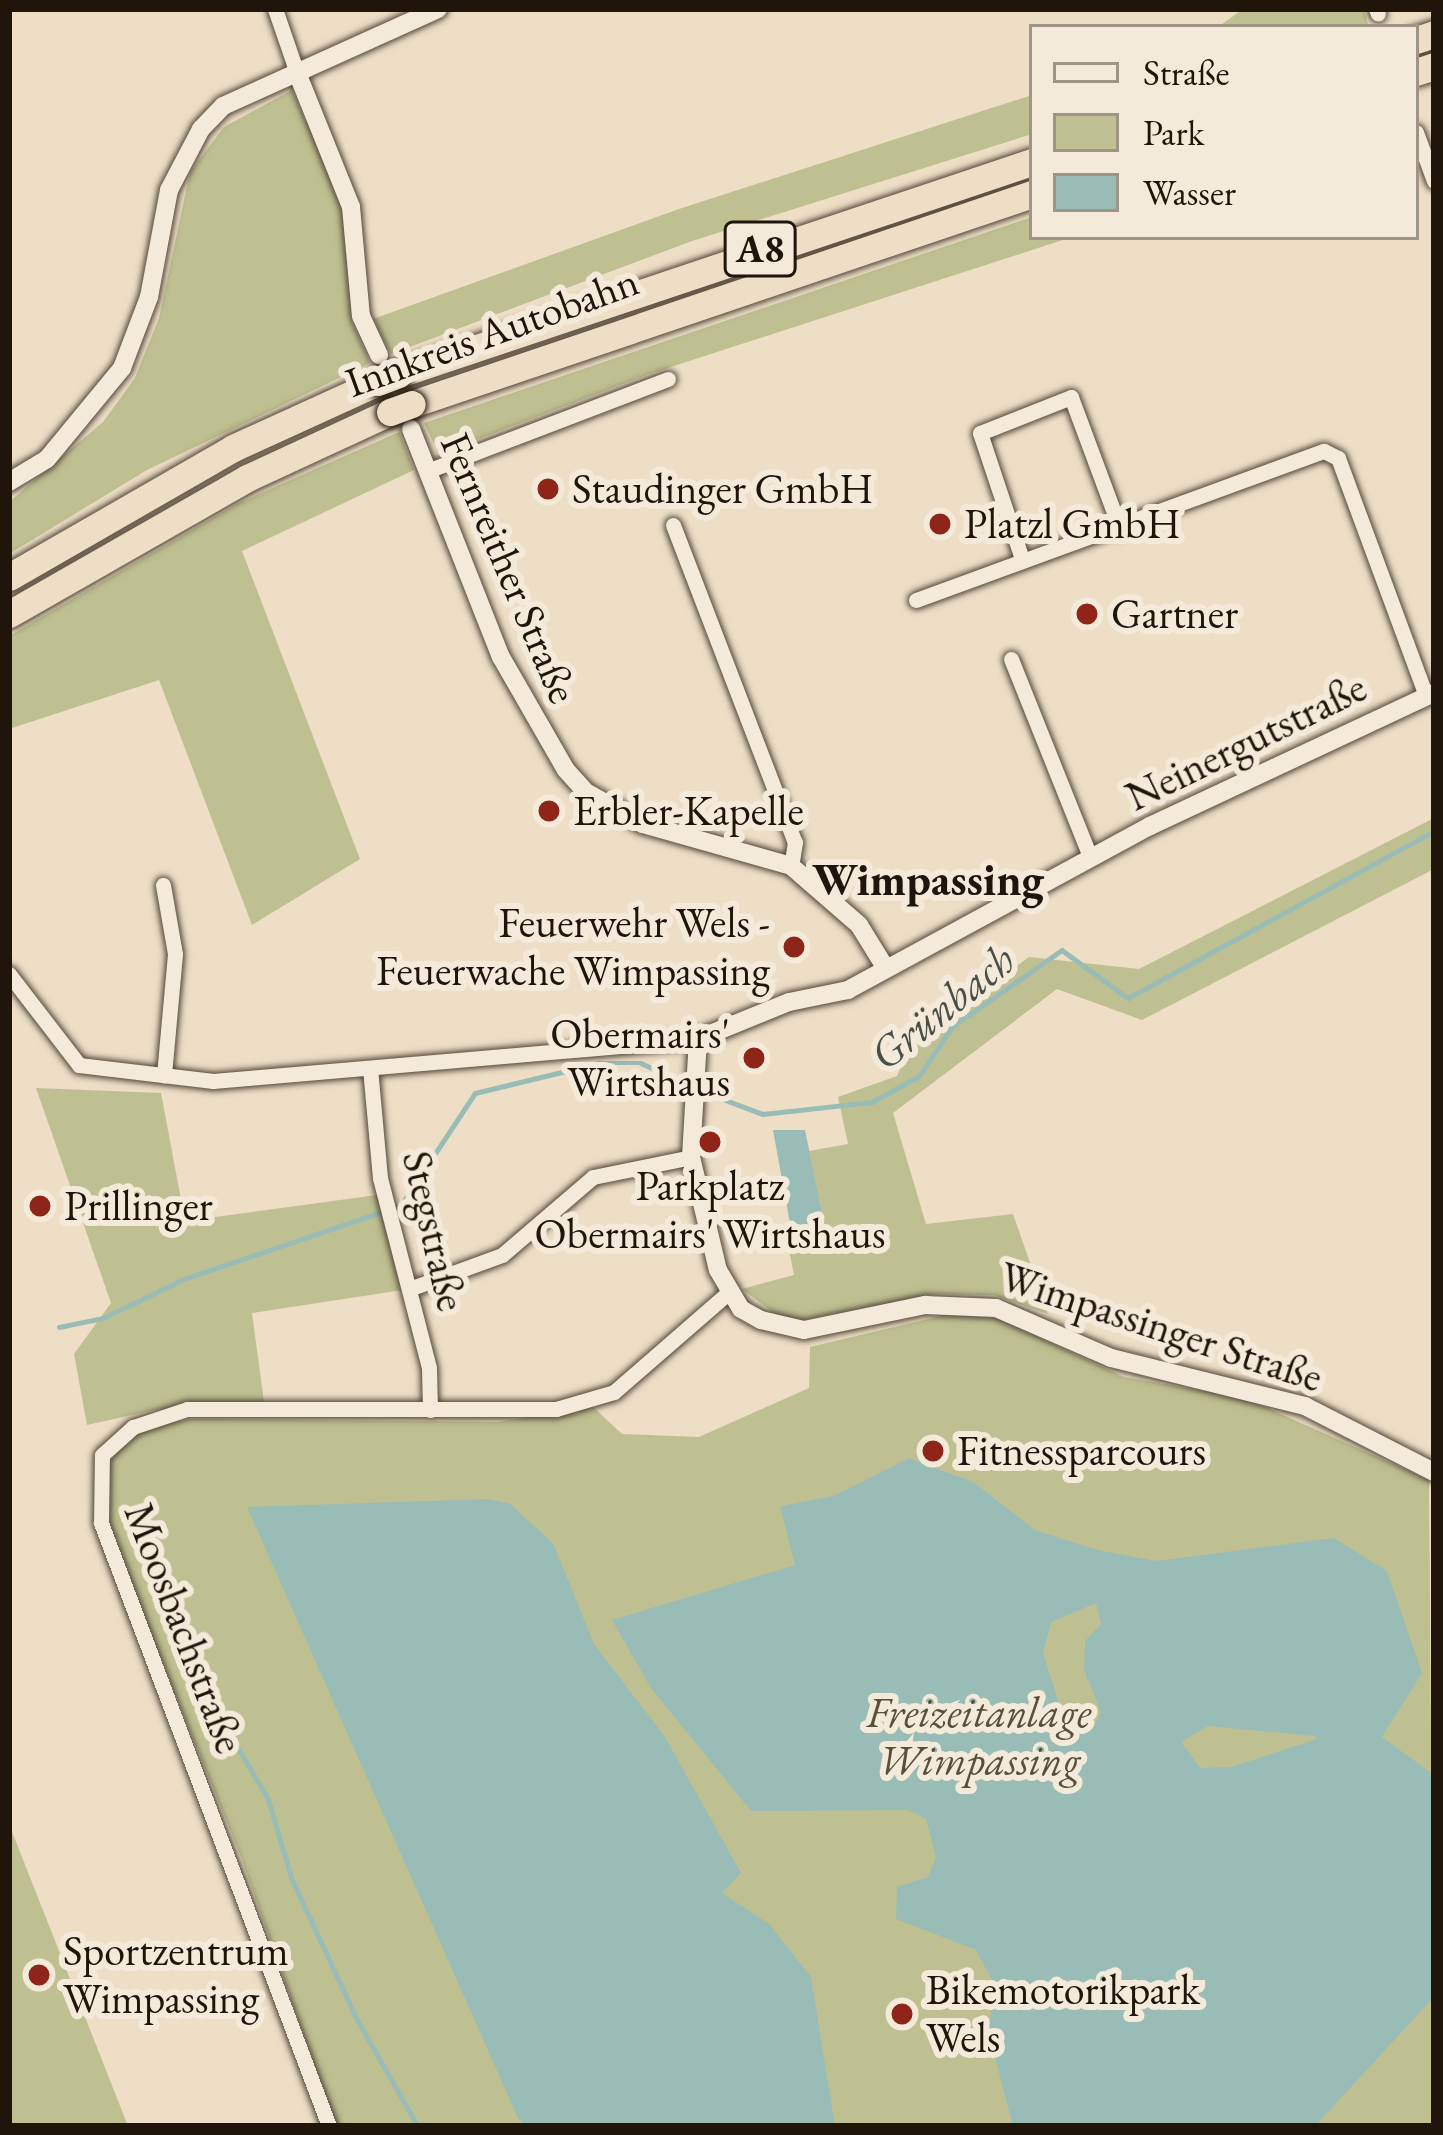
<!DOCTYPE html>
<meta charset="utf-8">
<style>
body{margin:0}
#map{position:relative;width:1443px;height:2135px;overflow:hidden;background:#eddec5;font-family:"EB Garamond",serif}
div>[style]{position:absolute}
[style*='--x']{left:calc(var(--x)*1px);top:calc(var(--y)*1px);width:calc(var(--w)*1px);rotate:calc(var(--a)*1deg)}
.green>*{inset:0;background:#bec091}
.water>*{inset:0;background:#99bcb7}
.stream>*{height:4.5px;margin:-2.25px;padding:0 2.25px;transform-origin:2.25px;border-radius:2.25px;background:#99bcb7}
.roads{filter:drop-shadow(0 0 3px #524739) drop-shadow(0 0 3px #524739)}
.minor>*{height:15px;margin:-7.5px;padding:0 7.5px;transform-origin:7.5px;border-radius:7.5px;background:#f3ead9}
.tertiary>*{height:18px;margin:-9px;padding:0 9px;transform-origin:9px;border-radius:9px;background:#f3ead9}
.motorway>*{height:27px;margin:-13.5px;padding:0 13.5px;transform-origin:13.5px;border-radius:13.5px;background:#eddec5}
.bridges{filter:drop-shadow(0 0 3px #1f150a) drop-shadow(0 0 3px #1f150a)}
.motorway-bridge>*{height:27px;margin:-13.5px;padding:0 13.5px;transform-origin:13.5px;border-radius:13.5px;background:#eddec5}
.dots>*{width:33px;height:33px;translate:-50% -50%;box-sizing:border-box;border:6px solid #f3ead9;border-radius:50%}
span{translate:-50% -50%;white-space:nowrap;text-align:center;line-height:1.15;-webkit-text-stroke:12px #f3ead9;paint-order:stroke}
.shield-label span{padding:3px 9px;background:#f3ead9;border:3px solid;border-radius:9px;-webkit-text-stroke-width:0}
.shield-label{font-size:39px;color:#1f150a;font-weight:700}
.street-label{font-size:42px;color:#1f150a}
.poi-label{font-size:42px;color:#1f150a}
.left{translate:0 -50%;text-align:left}
.right{translate:-100% -50%;text-align:right}
.park-label{font-size:42px;color:#575139;font-style:italic}
.neighbourhood-label{font-size:45px;color:#1f150a;font-weight:700}
.water-label{font-size:45px;color:#4a4f47;font-style:italic}
.frame{position:absolute;inset:0;border:12px solid #1f150a;pointer-events:none}
.legend{position:absolute;left:1029px;top:24px;width:390px;height:216px;box-sizing:border-box;background:#f3ead9;border:3px solid #9e9586;margin:0;padding:15px 21px;list-style:none;font-size:36px;color:#1f150a}
.legend li{display:flex;align-items:center;gap:24px;height:60px}
.legend b{width:60px;border:3px solid #9e9586}
</style>
<div id="map">
<div class="green">
<div style="clip-path:polygon(1243px 9px,1364px 9px,1368px 24px,1218px 27px)"></div>
<div style="clip-path:polygon(292px 90px,345px 209px,352px 322px,370px 363px,147px 470px,9px 554px,9px 502px,103px 422px,135px 378px,159px 318px,190px 172px,224px 127px)"></div>
<div style="clip-path:polygon(1032px 95px,1032px 134px,692px 241px,391px 354px,373px 319px,679px 209px)"></div>
<div style="clip-path:polygon(1032px 217px,1032px 237px,1072px 237px,649px 374px,439px 454px,424px 423px)"></div>
<div style="clip-path:polygon(399px 432px,414px 470px,242px 551px,360px 859px,252px 925px,159px 680px,9px 729px,9px 636px,239px 503px)"></div>
<div style="clip-path:polygon(1434px 818px,1434px 869px,1142px 1020px,1057px 989px,893px 1113px,926px 1224px,1013px 1214px,1048px 1314px,994px 1295px,934px 1294px,787px 1323px,742px 1289px,794px 1275px,787px 1240px,827px 1237px,809px 1151px,848px 1144px,838px 1097px,897px 1076px,911px 1044px,1029px 957px,1139px 969px)"></div>
<div style="clip-path:polygon(36px 1088px,161px 1093px,185px 1221px,377px 1195px,409px 1289px,252px 1313px,264px 1402px,154px 1410px,87px 1425px,74px 1354px,111px 1303px)"></div>
<div style="clip-path:polygon(945px 1315px,998px 1318px,1124px 1377px,1245px 1398px,1429px 1480px,1434px 2126px,336px 2126px,241px 1857px,105px 1519px,105px 1473px,118px 1447px,146px 1426px,194px 1419px,498px 1422px,593px 1407px,622px 1434px,699px 1437px,809px 1388px,810px 1347px)"></div>
<div style="clip-path:polygon(9px 1824px,128px 2126px,9px 2126px)"></div>
</div>
<div class="water">
<div style="clip-path:polygon(773px 1130px,805px 1130px,827px 1237px,793px 1240px)"></div>
<div style="clip-path:polygon(evenodd,909px 1458px,973px 1482px,1035px 1530px,1097px 1550px,1157px 1561px,1334px 1538px,1387px 1571px,1422px 1673px,1382px 1737px,1434px 1775px,1434px 1997px,1315px 2126px,1013px 2126px,989px 2034px,994px 1984px,976px 1950px,896px 1919px,897px 1887px,928px 1877px,936px 1857px,926px 1819px,908px 1810px,751px 1811px,651px 1688px,612px 1620px,795px 1565px,780px 1506px,834px 1496px,909px 1458px,1096px 1603px,1101px 1624px,1085px 1641px,1084px 1670px,1101px 1712px,1093px 1729px,1081px 1730px,1065px 1722px,1043px 1653px,1051px 1622px,1096px 1603px,909px 1458px,1208px 1726px,1314px 1736px,1317px 1739px,1231px 1767px,1200px 1768px,1181px 1742px,1208px 1726px)"></div>
<div style="clip-path:polygon(489px 1499px,510px 1504px,553px 1543px,594px 1644px,665px 1737px,741px 1873px,722px 1893px,769px 1924px,811px 1977px,835px 2126px,528px 2126px,518px 2118px,247px 1507px)"></div>
</div>
<div class="stream">
<div style="--x:699;--y:1090;--w:68;--a:20.6"></div>
<div style="--x:763;--y:1114;--w:110;--a:-6.3"></div>
<div style="--x:872;--y:1102;--w:54;--a:-29"></div>
<div style="--x:919;--y:1076;--w:59;--a:-56"></div>
<div style="--x:952;--y:1027;--w:134;--a:-35"></div>
<div style="--x:1062;--y:950;--w:82;--a:36"></div>
<div style="--x:1128;--y:998;--w:349;--a:-28.6"></div>
<div style="--x:59;--y:1327;--w:45;--a:-11.6"></div>
<div style="--x:103;--y:1318;--w:90;--a:-25.7"></div>
<div style="--x:184;--y:1279;--w:229;--a:-18.8"></div>
<div style="--x:401;--y:1205;--w:134;--a:-56.5"></div>
<div style="--x:475;--y:1093;--w:128;--a:-13.6"></div>
<div style="--x:599;--y:1063;--w:42;--a:0"></div>
<div style="--x:641;--y:1063;--w:52;--a:25.1"></div>
<div style="--x:234;--y:1741;--w:66;--a:59.2"></div>
<div style="--x:268;--y:1798;--w:84;--a:73.5"></div>
<div style="--x:292;--y:1879;--w:154;--a:65.1"></div>
<div style="--x:357;--y:2019;--w:123;--a:60.3"></div>
</div>
<div class="roads">
<div class="minor">
<div style="--x:275;--y:9;--w:65;--a:71"></div>
<div style="--x:1376;--y:9;--w:5;--a:68"></div>
<div style="--x:1416;--y:132;--w:52;--a:69.8"></div>
<div style="--x:427;--y:471;--w:258;--a:-20.9"></div>
<div style="--x:673;--y:525;--w:340;--a:69"></div>
<div style="--x:795;--y:842;--w:24;--a:99"></div>
<div style="--x:1022;--y:559;--w:133;--a:-108.4"></div>
<div style="--x:980;--y:433;--w:98;--a:-21.6"></div>
<div style="--x:1071;--y:397;--w:141;--a:69.6"></div>
<div style="--x:916;--y:600;--w:434;--a:-20.1"></div>
<div style="--x:1324;--y:451;--w:16;--a:27"></div>
<div style="--x:1338;--y:458;--w:254;--a:69.7"></div>
<div style="--x:1011;--y:659;--w:213;--a:68.2"></div>
<div style="--x:163;--y:885;--w:70;--a:80.1"></div>
<div style="--x:175;--y:954;--w:122;--a:95.2"></div>
<div style="--x:9;--y:974;--w:115;--a:52.4"></div>
<div style="--x:79;--y:1065;--w:135;--a:6.8"></div>
<div style="--x:213;--y:1081;--w:487;--a:-4.9"></div>
<div style="--x:370;--y:1068;--w:110;--a:84.8"></div>
<div style="--x:380;--y:1178;--w:196;--a:75.5"></div>
<div style="--x:429;--y:1368;--w:42;--a:88.6"></div>
<div style="--x:409;--y:1289;--w:99;--a:-20.1"></div>
<div style="--x:502;--y:1255;--w:120;--a:-40.6"></div>
<div style="--x:593;--y:1177;--w:100;--a:-11.5"></div>
<div style="--x:329;--y:2126;--w:645;--a:-110.71"></div>
<div style="--x:101;--y:1523;--w:68;--a:-89.2"></div>
<div style="--x:102;--y:1455;--w:42;--a:-42.1"></div>
<div style="--x:133;--y:1427;--w:57;--a:-18.4"></div>
<div style="--x:187;--y:1409;--w:369;--a:0"></div>
<div style="--x:556;--y:1409;--w:60;--a:-16.3"></div>
<div style="--x:614;--y:1392;--w:151;--a:-41"></div>
</div>
<div class="tertiary">
<div style="--x:296;--y:70;--w:148;--a:68.1"></div>
<div style="--x:351;--y:207;--w:109;--a:84.8"></div>
<div style="--x:361;--y:316;--w:43;--a:65.2"></div>
<div style="--x:411;--y:429;--w:245;--a:68.5"></div>
<div style="--x:501;--y:657;--w:130;--a:60.1"></div>
<div style="--x:566;--y:770;--w:30;--a:48"></div>
<div style="--x:586;--y:792;--w:65;--a:29.3"></div>
<div style="--x:643;--y:824;--w:154;--a:15.8"></div>
<div style="--x:791;--y:866;--w:90;--a:40.9"></div>
<div style="--x:859;--y:925;--w:49;--a:58.2"></div>
<div style="--x:9;--y:482;--w:44;--a:-31.2"></div>
<div style="--x:47;--y:459;--w:118;--a:-50.5"></div>
<div style="--x:122;--y:368;--w:76;--a:-69.2"></div>
<div style="--x:149;--y:297;--w:109;--a:-79.4"></div>
<div style="--x:169;--y:190;--w:69;--a:-62.3"></div>
<div style="--x:201;--y:129;--w:32;--a:-46"></div>
<div style="--x:223;--y:106;--w:236;--a:-24.3"></div>
<div style="--x:1434;--y:693;--w:314;--a:154.9"></div>
<div style="--x:1150;--y:826;--w:344;--a:151.5"></div>
<div style="--x:848;--y:990;--w:60;--a:168.5"></div>
<div style="--x:789;--y:1002;--w:98;--a:157.9"></div>
<div style="--x:698;--y:1039;--w:118;--a:93.4"></div>
<div style="--x:691;--y:1157;--w:116;--a:76.6"></div>
<div style="--x:718;--y:1270;--w:45;--a:59.5"></div>
<div style="--x:741;--y:1309;--w:23;--a:29"></div>
<div style="--x:761;--y:1320;--w:44;--a:13.1"></div>
<div style="--x:804;--y:1330;--w:124;--a:-11.7"></div>
<div style="--x:925;--y:1305;--w:71;--a:2.4"></div>
<div style="--x:996;--y:1308;--w:125;--a:23.5"></div>
<div style="--x:1111;--y:1358;--w:200;--a:13.9"></div>
<div style="--x:1305;--y:1406;--w:145;--a:27.1"></div>
</div>
<div class="motorway">
<div style="--x:1416;--y:40;--w:19;--a:-18"></div>
<div style="--x:1416;--y:72;--w:19;--a:-18"></div>
<div style="--x:399;--y:374;--w:668;--a:-18.52"></div>
<div style="--x:412;--y:404;--w:655;--a:-18.71"></div>
<div style="--x:9;--y:577;--w:258;--a:-29.9"></div>
<div style="--x:233;--y:448;--w:159;--a:-24.5"></div>
<div style="--x:9;--y:614;--w:274;--a:-29.7"></div>
<div style="--x:247;--y:478;--w:157;--a:-24.8"></div>
</div>
</div>
<div class="bridges">
<div class="motorway-bridge">
<div style="--x:378;--y:382;--w:22;--a:-21"></div>
<div style="--x:390;--y:412;--w:23;--a:-20"></div>
</div>
</div>
<div class="dots">
<div style="left:548px;top:489px;background:#8f2418"></div>
<div style="left:940px;top:524px;background:#8f2418"></div>
<div style="left:1087px;top:614px;background:#8f2418"></div>
<div style="left:549px;top:811px;background:#8f2418"></div>
<div style="left:794px;top:947px;background:#8f2418"></div>
<div style="left:754px;top:1058px;background:#8f2418"></div>
<div style="left:710px;top:1142px;background:#8f2418"></div>
<div style="left:40px;top:1206px;background:#8f2418"></div>
<div style="left:933px;top:1451px;background:#8f2418"></div>
<div style="left:39px;top:1975px;background:#8f2418"></div>
<div style="left:902px;top:2014px;background:#8f2418"></div>
</div>
<div class="shield-label">
<span style="left:760px;top:249px">A8</span>
</div>
<div class="street-label">
<span style="left:492px;top:332px;rotate:-20deg">Innkreis Autobahn</span>
<span style="left:509px;top:568px;rotate:67deg">Fernreither Straße</span>
<span style="left:1246px;top:742px;rotate:-26deg">Neinergutstraße</span>
<span style="left:434px;top:1231px;rotate:77deg">Stegstraße</span>
<span style="left:1161px;top:1327px;rotate:18deg">Wimpassinger Straße</span>
<span style="left:184px;top:1628px;rotate:69deg">Moosbachstraße</span>
</div>
<div class="poi-label">
<span class="left" style="left:572px;top:489px">Staudinger GmbH</span>
<span class="left" style="left:964px;top:524px">Platzl GmbH</span>
<span class="left" style="left:1111px;top:614px">Gartner</span>
<span class="left" style="left:573px;top:811px">Erbler-Kapelle</span>
<span class="right" style="left:770px;top:947px">Feuerwehr Wels -<br>Feuerwache Wimpassing</span>
<span class="right" style="left:730px;top:1058px">Obermairs'<br>Wirtshaus</span>
<span style="left:710px;top:1210px">Parkplatz<br>Obermairs' Wirtshaus</span>
<span class="left" style="left:64px;top:1206px">Prillinger</span>
<span class="left" style="left:957px;top:1451px">Fitnessparcours</span>
<span class="left" style="left:63px;top:1975px">Sportzentrum<br>Wimpassing</span>
<span class="left" style="left:926px;top:2014px">Bikemotorikpark<br>Wels</span>
</div>
<div class="park-label">
<span style="left:979px;top:1737px">Freizeitanlage<br>Wimpassing</span>
</div>
<div class="neighbourhood-label">
<span style="left:928px;top:880px">Wimpassing</span>
</div>
<div class="water-label">
<span style="left:942px;top:1007px;rotate:-39deg">Grünbach</span>
</div>
<div class="frame"></div>
<ul class="legend">
<li><b style="height:15px;background:#f3ead9"></b>Straße</li>
<li><b style="height:33px;background:#bec091"></b>Park</li>
<li><b style="height:33px;background:#99bcb7"></b>Wasser</li>
</ul>
</div>
